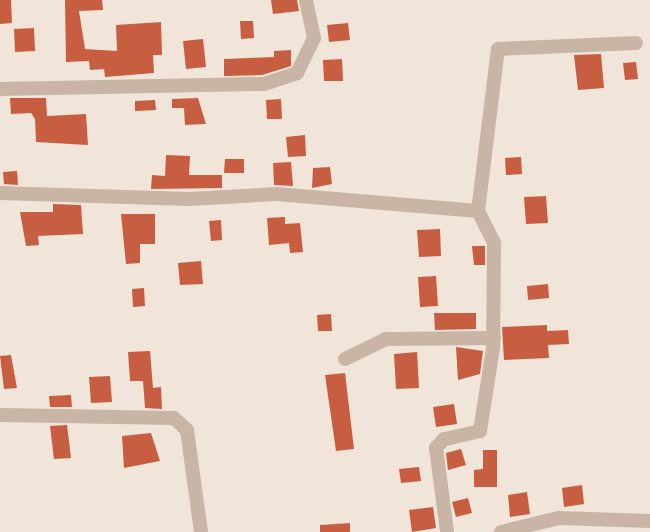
<!DOCTYPE html>
<style>
body{margin:0}
#map{position:relative;width:650px;height:532px;overflow:hidden;background:#f1e5d9;font-family:Quicksand,sans-serif}
div>[style]{position:absolute}
[style*='--x']{left:calc(var(--x)*1px);top:calc(var(--y)*1px);width:calc(var(--w)*1px);rotate:calc(var(--a)*1deg)}
.building>*{inset:0;background:#c75e42}
.minor>*{height:14px;margin:-7px;padding:0 7px;transform-origin:7px;border-radius:7px;background:#c9b5a5}
span{translate:-50% -50%;white-space:nowrap;text-align:center;line-height:1.15;-webkit-text-stroke:4.5px #f9efe5;paint-order:stroke}
</style>
<div id="map">
<div class="building">
<div style="clip-path:polygon(0 0,11px 0,12px 23px,0 24px)"></div>
<div style="clip-path:polygon(65px 0,102px 0,103px 10px,79px 11px,85px 49px,117px 51px,116px 25px,161px 22px,162px 55px,153px 55px,154px 73px,105px 77px,104px 69px,90px 70px,89px 61px,66px 62px)"></div>
<div style="clip-path:polygon(271px 0,297px 0,299px 11px,273px 14px)"></div>
<div style="clip-path:polygon(240px 21px,253px 21px,254px 38px,241px 39px)"></div>
<div style="clip-path:polygon(348px 23px,350px 40px,329px 42px,327px 25px)"></div>
<div style="clip-path:polygon(34px 28px,35px 51px,15px 52px,14px 29px)"></div>
<div style="clip-path:polygon(203px 39px,206px 67px,186px 69px,183px 41px)"></div>
<div style="clip-path:polygon(291px 50px,291px 66px,262px 75px,224px 76px,224px 59px,274px 57px,274px 51px)"></div>
<div style="clip-path:polygon(601px 54px,604px 88px,578px 90px,574px 55px)"></div>
<div style="clip-path:polygon(342px 59px,343px 81px,324px 81px,323px 60px)"></div>
<div style="clip-path:polygon(636px 62px,638px 79px,625px 80px,623px 63px)"></div>
<div style="clip-path:polygon(10px 98px,46px 98px,47px 116px,86px 114px,88px 145px,36px 142px,35px 119px,31px 113px,11px 114px)"></div>
<div style="clip-path:polygon(198px 98px,206px 124px,185px 125px,184px 108px,172px 108px,172px 99px)"></div>
<div style="clip-path:polygon(281px 99px,282px 119px,267px 119px,266px 100px)"></div>
<div style="clip-path:polygon(155px 100px,156px 110px,135px 111px,135px 101px)"></div>
<div style="clip-path:polygon(305px 135px,306px 156px,288px 157px,286px 137px)"></div>
<div style="clip-path:polygon(166px 155px,190px 156px,189px 175px,222px 175px,222px 188px,151px 189px,152px 175px,165px 176px)"></div>
<div style="clip-path:polygon(521px 157px,522px 174px,506px 175px,505px 158px)"></div>
<div style="clip-path:polygon(225px 159px,244px 159px,244px 173px,224px 173px)"></div>
<div style="clip-path:polygon(291px 162px,293px 186px,274px 185px,273px 163px)"></div>
<div style="clip-path:polygon(330px 167px,332px 184px,312px 188px,313px 168px)"></div>
<div style="clip-path:polygon(17px 171px,18px 185px,4px 184px,3px 172px)"></div>
<div style="clip-path:polygon(546px 196px,548px 223px,526px 224px,524px 197px)"></div>
<div style="clip-path:polygon(53px 204px,81px 205px,83px 234px,38px 236px,39px 245px,26px 246px,20px 212px,53px 212px)"></div>
<div style="clip-path:polygon(121px 214px,155px 214px,155px 244px,140px 244px,140px 263px,126px 264px)"></div>
<div style="clip-path:polygon(285px 217px,285px 224px,300px 223px,303px 252px,290px 253px,289px 243px,269px 245px,267px 218px)"></div>
<div style="clip-path:polygon(221px 220px,222px 240px,211px 241px,209px 221px)"></div>
<div style="clip-path:polygon(440px 229px,441px 256px,419px 257px,417px 230px)"></div>
<div style="clip-path:polygon(472px 246px,485px 246px,485px 265px,474px 265px)"></div>
<div style="clip-path:polygon(201px 261px,203px 284px,180px 285px,178px 263px)"></div>
<div style="clip-path:polygon(436px 276px,438px 306px,420px 307px,418px 277px)"></div>
<div style="clip-path:polygon(548px 284px,549px 298px,528px 300px,527px 286px)"></div>
<div style="clip-path:polygon(144px 288px,145px 306px,133px 307px,132px 289px)"></div>
<div style="clip-path:polygon(434px 313px,476px 313px,476px 329px,435px 330px)"></div>
<div style="clip-path:polygon(331px 314px,332px 331px,318px 331px,317px 315px)"></div>
<div style="clip-path:polygon(547px 325px,547px 331px,568px 330px,569px 344px,548px 345px,549px 358px,504px 360px,502px 327px)"></div>
<div style="clip-path:polygon(456px 347px,483px 351px,480px 374px,458px 380px)"></div>
<div style="clip-path:polygon(150px 351px,153px 388px,161px 387px,162px 409px,145px 408px,143px 381px,130px 381px,128px 352px)"></div>
<div style="clip-path:polygon(417px 352px,419px 388px,396px 389px,394px 354px)"></div>
<div style="clip-path:polygon(11px 355px,17px 388px,4px 389px,0 356px)"></div>
<div style="clip-path:polygon(345px 373px,354px 449px,336px 451px,325px 375px)"></div>
<div style="clip-path:polygon(110px 376px,112px 402px,91px 403px,89px 377px)"></div>
<div style="clip-path:polygon(71px 395px,72px 407px,50px 407px,49px 396px)"></div>
<div style="clip-path:polygon(454px 404px,457px 424px,436px 427px,433px 407px)"></div>
<div style="clip-path:polygon(67px 425px,71px 458px,54px 459px,50px 426px)"></div>
<div style="clip-path:polygon(151px 433px,160px 461px,124px 468px,122px 436px)"></div>
<div style="clip-path:polygon(461px 449px,466px 465px,448px 470px,446px 453px)"></div>
<div style="clip-path:polygon(483px 450px,497px 450px,497px 487px,474px 487px,474px 470px,483px 469px)"></div>
<div style="clip-path:polygon(419px 467px,421px 481px,401px 483px,399px 469px)"></div>
<div style="clip-path:polygon(582px 485px,584px 504px,564px 507px,562px 488px)"></div>
<div style="clip-path:polygon(527px 492px,530px 514px,510px 517px,508px 495px)"></div>
<div style="clip-path:polygon(468px 498px,472px 513px,456px 517px,452px 502px)"></div>
<div style="clip-path:polygon(433px 507px,436px 528px,412px 532px,409px 510px)"></div>
<div style="clip-path:polygon(350px 523px,350px 532px,320px 532px,320px 525px)"></div>
</div>
<div class="minor">
<div style="--x:0;--y:89;--w:264;--a:-1.1"></div>
<div style="--x:264;--y:84;--w:35;--a:-18"></div>
<div style="--x:297;--y:73;--w:39;--a:-64"></div>
<div style="--x:314;--y:38;--w:39;--a:-102"></div>
<div style="--x:0;--y:193;--w:189;--a:1.8"></div>
<div style="--x:189;--y:199;--w:87;--a:-3.3"></div>
<div style="--x:276;--y:194;--w:203;--a:4.8"></div>
<div style="--x:478;--y:211;--w:36;--a:63"></div>
<div style="--x:494;--y:243;--w:105;--a:90.5"></div>
<div style="--x:493;--y:348;--w:84;--a:98.9"></div>
<div style="--x:480;--y:431;--w:37;--a:167"></div>
<div style="--x:444;--y:439;--w:12;--a:132"></div>
<div style="--x:436;--y:448;--w:85;--a:82.5"></div>
<div style="--x:478;--y:211;--w:163;--a:-83"></div>
<div style="--x:498;--y:49;--w:138;--a:-2.5"></div>
<div style="--x:345;--y:359;--w:46;--a:-26"></div>
<div style="--x:386;--y:339;--w:108;--a:-0.5"></div>
<div style="--x:0;--y:415;--w:174;--a:1"></div>
<div style="--x:174;--y:418;--w:18;--a:43"></div>
<div style="--x:187;--y:430;--w:103;--a:82.2"></div>
<div style="--x:501;--y:532;--w:60;--a:-13.6"></div>
<div style="--x:559;--y:518;--w:91;--a:1.9"></div>
</div>
</div>
